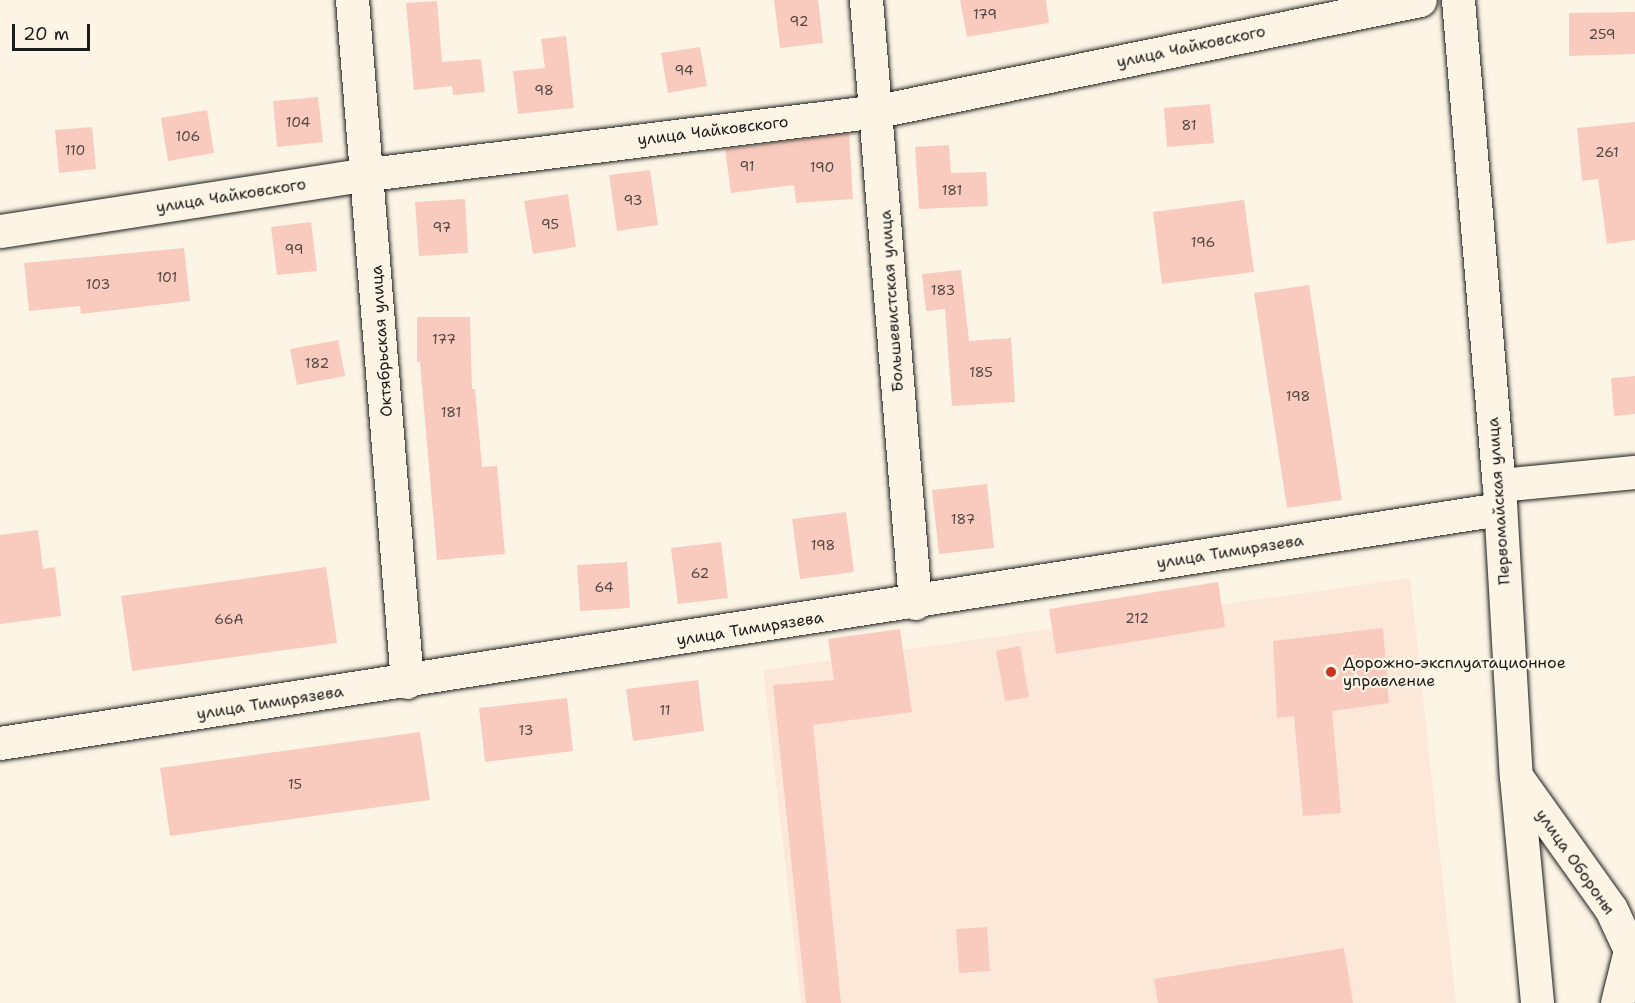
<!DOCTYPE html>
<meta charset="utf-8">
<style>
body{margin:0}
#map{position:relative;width:1635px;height:1003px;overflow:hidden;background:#fcf5e5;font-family:"Shantell Sans",sans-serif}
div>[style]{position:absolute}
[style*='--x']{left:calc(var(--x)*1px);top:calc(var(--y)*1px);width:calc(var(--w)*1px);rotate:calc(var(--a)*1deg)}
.built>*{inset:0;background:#fbe8d9}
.building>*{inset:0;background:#f9cbbe}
.roads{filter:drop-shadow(0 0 2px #1c1c1c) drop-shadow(0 0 2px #1c1c1c)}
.minor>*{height:33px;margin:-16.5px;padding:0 16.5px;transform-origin:16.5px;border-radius:16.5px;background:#fcf5e5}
.major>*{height:33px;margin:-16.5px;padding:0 16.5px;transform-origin:16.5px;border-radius:16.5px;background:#fcf5e5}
.dots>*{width:16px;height:16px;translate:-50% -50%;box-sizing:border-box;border:3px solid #fcf5e5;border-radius:50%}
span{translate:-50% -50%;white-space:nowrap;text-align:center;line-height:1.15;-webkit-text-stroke:4.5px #fcf5e5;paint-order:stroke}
.number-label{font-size:14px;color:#534844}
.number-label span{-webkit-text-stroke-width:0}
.street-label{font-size:16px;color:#1c1c1c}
.poi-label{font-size:16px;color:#1c1c1c}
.left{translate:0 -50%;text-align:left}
.scale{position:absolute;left:12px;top:24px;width:78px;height:27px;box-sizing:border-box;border:3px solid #1c1c1c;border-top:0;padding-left:8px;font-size:18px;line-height:21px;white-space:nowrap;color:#1c1c1c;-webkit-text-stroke:4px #fcf5e5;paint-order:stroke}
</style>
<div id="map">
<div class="built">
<div style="clip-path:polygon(1410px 578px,1456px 1003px,801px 1003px,763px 670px)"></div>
</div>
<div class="building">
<div style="clip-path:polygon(774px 0,818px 0,823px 43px,780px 48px)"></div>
<div style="clip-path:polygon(960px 0,1046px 0,1049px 23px,967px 37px)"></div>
<div style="clip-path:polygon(437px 1px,442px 62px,481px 59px,485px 92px,453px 95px,452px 86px,414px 90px,406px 3px)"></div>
<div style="clip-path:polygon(1635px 12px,1635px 54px,1569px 56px,1569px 13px)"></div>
<div style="clip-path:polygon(566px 36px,574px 108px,518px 114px,513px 71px,545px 68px,541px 39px)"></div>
<div style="clip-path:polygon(700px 47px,707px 86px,668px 93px,661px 53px)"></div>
<div style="clip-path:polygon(318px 97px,323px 142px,277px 147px,273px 101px)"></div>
<div style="clip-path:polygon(1210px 104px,1214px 143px,1167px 147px,1164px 108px)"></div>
<div style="clip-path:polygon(207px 110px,214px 153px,168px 161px,161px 118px)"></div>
<div style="clip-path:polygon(1635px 122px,1635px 240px,1607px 244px,1598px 179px,1582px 181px,1577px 128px)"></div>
<div style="clip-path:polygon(92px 127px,96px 169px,59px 173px,55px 130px)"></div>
<div style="clip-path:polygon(849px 133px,853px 199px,796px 203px,794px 185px,731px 193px,725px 149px)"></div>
<div style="clip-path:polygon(949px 145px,951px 173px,986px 172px,988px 206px,919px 209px,915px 147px)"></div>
<div style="clip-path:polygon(650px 170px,658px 225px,617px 231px,609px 175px)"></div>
<div style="clip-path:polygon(568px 194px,576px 247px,533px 254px,524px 201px)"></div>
<div style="clip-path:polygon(465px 199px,468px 253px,419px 256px,415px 202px)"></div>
<div style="clip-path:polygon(1244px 200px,1254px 272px,1162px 284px,1153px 212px)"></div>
<div style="clip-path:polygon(311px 222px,317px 271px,277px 275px,271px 227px)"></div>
<div style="clip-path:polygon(184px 248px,190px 301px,81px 314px,80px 306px,29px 311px,24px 263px)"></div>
<div style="clip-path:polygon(961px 270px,969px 341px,1011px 338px,1015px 402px,952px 406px,945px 309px,926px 311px,922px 274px)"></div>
<div style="clip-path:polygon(1309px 285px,1342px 500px,1287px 508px,1254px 293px)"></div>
<div style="clip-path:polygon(417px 317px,470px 317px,472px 389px,475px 389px,482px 467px,497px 466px,505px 554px,437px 560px,420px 362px,417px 362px)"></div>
<div style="clip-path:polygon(338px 340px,345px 376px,297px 385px,290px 349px)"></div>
<div style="clip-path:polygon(1635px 376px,1635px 414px,1614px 416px,1611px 378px)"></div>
<div style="clip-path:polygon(987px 484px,994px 548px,939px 554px,932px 490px)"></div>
<div style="clip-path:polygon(846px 512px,854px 572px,800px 579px,792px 519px)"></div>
<div style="clip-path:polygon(38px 530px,43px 569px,55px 567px,61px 616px,0 624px,0 535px)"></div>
<div style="clip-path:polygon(721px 542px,728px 598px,678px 604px,671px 548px)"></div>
<div style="clip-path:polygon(627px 562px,630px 608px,580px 611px,577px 565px)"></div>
<div style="clip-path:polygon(326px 567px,337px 643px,132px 671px,121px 596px)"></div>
<div style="clip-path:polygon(1218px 582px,1225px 627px,1056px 654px,1049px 609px)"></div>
<div style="clip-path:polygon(1383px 628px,1389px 703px,1332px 711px,1341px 813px,1303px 816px,1294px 716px,1277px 718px,1273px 641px)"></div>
<div style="clip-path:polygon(900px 629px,912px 712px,813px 725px,841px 1003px,806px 1003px,773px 685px,834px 680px,828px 639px)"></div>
<div style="clip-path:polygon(1020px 646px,1029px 697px,1005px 701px,996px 651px)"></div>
<div style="clip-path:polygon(698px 680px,704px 731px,633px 741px,626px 689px)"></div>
<div style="clip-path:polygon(567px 698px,573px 751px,485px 762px,479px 708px)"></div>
<div style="clip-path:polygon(420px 732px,430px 800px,170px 836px,160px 768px)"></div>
<div style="clip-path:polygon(987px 927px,990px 971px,959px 973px,956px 929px)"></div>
<div style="clip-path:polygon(1344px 948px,1353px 1003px,1158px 1003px,1154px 979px)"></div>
</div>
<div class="roads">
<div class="minor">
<div style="--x:352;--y:0;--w:684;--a:85.39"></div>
<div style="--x:866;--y:0;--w:605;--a:85.35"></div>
<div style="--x:0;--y:231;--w:373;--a:-8.8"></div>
<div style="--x:369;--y:174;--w:513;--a:-7.06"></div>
<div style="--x:878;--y:111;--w:553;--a:-11.57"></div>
<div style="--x:1499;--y:485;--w:137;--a:-5.5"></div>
<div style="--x:0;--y:743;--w:1518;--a:-8.87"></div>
<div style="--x:1516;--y:776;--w:163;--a:54.5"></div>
<div style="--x:1611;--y:909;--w:45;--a:65.1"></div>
<div style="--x:1630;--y:950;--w:5;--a:-11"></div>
<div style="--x:1617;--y:1003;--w:55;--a:-76.2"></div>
</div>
<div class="major">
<div style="--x:1458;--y:0;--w:487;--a:85.2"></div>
<div style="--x:1499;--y:485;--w:291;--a:86.7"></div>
<div style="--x:1516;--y:776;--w:228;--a:84.7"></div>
</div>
</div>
<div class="dots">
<div style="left:1331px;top:672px;background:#c8321e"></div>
</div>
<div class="number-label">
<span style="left:985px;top:14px">179</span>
<span style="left:799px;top:21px">92</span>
<span style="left:1602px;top:34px">259</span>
<span style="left:684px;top:70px">94</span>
<span style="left:544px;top:90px">98</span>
<span style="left:298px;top:122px">104</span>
<span style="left:1189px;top:125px">81</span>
<span style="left:188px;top:136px">106</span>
<span style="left:75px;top:150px">110</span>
<span style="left:1607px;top:152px">261</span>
<span style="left:747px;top:166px">91</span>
<span style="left:822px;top:167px">190</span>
<span style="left:952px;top:190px">181</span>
<span style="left:633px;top:200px">93</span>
<span style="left:550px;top:224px">95</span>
<span style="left:442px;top:227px">97</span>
<span style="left:1203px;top:242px">196</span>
<span style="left:294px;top:249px">99</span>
<span style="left:167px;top:277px">101</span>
<span style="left:98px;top:284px">103</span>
<span style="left:943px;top:290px">183</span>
<span style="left:444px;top:339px">177</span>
<span style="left:317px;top:363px">182</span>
<span style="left:981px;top:372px">185</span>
<span style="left:1298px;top:396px">198</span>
<span style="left:451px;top:412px">181</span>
<span style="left:963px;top:519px">187</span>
<span style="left:823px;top:545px">198</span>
<span style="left:700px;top:573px">62</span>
<span style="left:604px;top:587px">64</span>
<span style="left:1137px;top:618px">212</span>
<span style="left:229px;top:619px">66А</span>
<span style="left:665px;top:710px">11</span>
<span style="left:526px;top:730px">13</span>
<span style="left:295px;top:784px">15</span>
</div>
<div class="street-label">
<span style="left:1191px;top:47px;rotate:-12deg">улица Чайковского</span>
<span style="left:713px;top:131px;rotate:-7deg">улица Чайковского</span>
<span style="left:231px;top:196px;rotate:-9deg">улица Чайковского</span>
<span style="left:892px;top:301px;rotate:-94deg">Большевистская улица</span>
<span style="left:382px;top:341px;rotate:-94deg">Октябрьская улица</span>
<span style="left:1499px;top:501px;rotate:-94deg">Первомайская улица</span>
<span style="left:1230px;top:552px;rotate:-9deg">улица Тимирязева</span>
<span style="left:750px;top:629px;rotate:-9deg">улица Тимирязева</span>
<span style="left:270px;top:703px;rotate:-9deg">улица Тимирязева</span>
<span style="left:1575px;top:862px;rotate:55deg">улица Обороны</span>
</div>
<div class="poi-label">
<span class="left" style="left:1343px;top:672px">Дорожно-эксплуатационное<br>управление</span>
</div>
<div class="scale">20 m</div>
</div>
